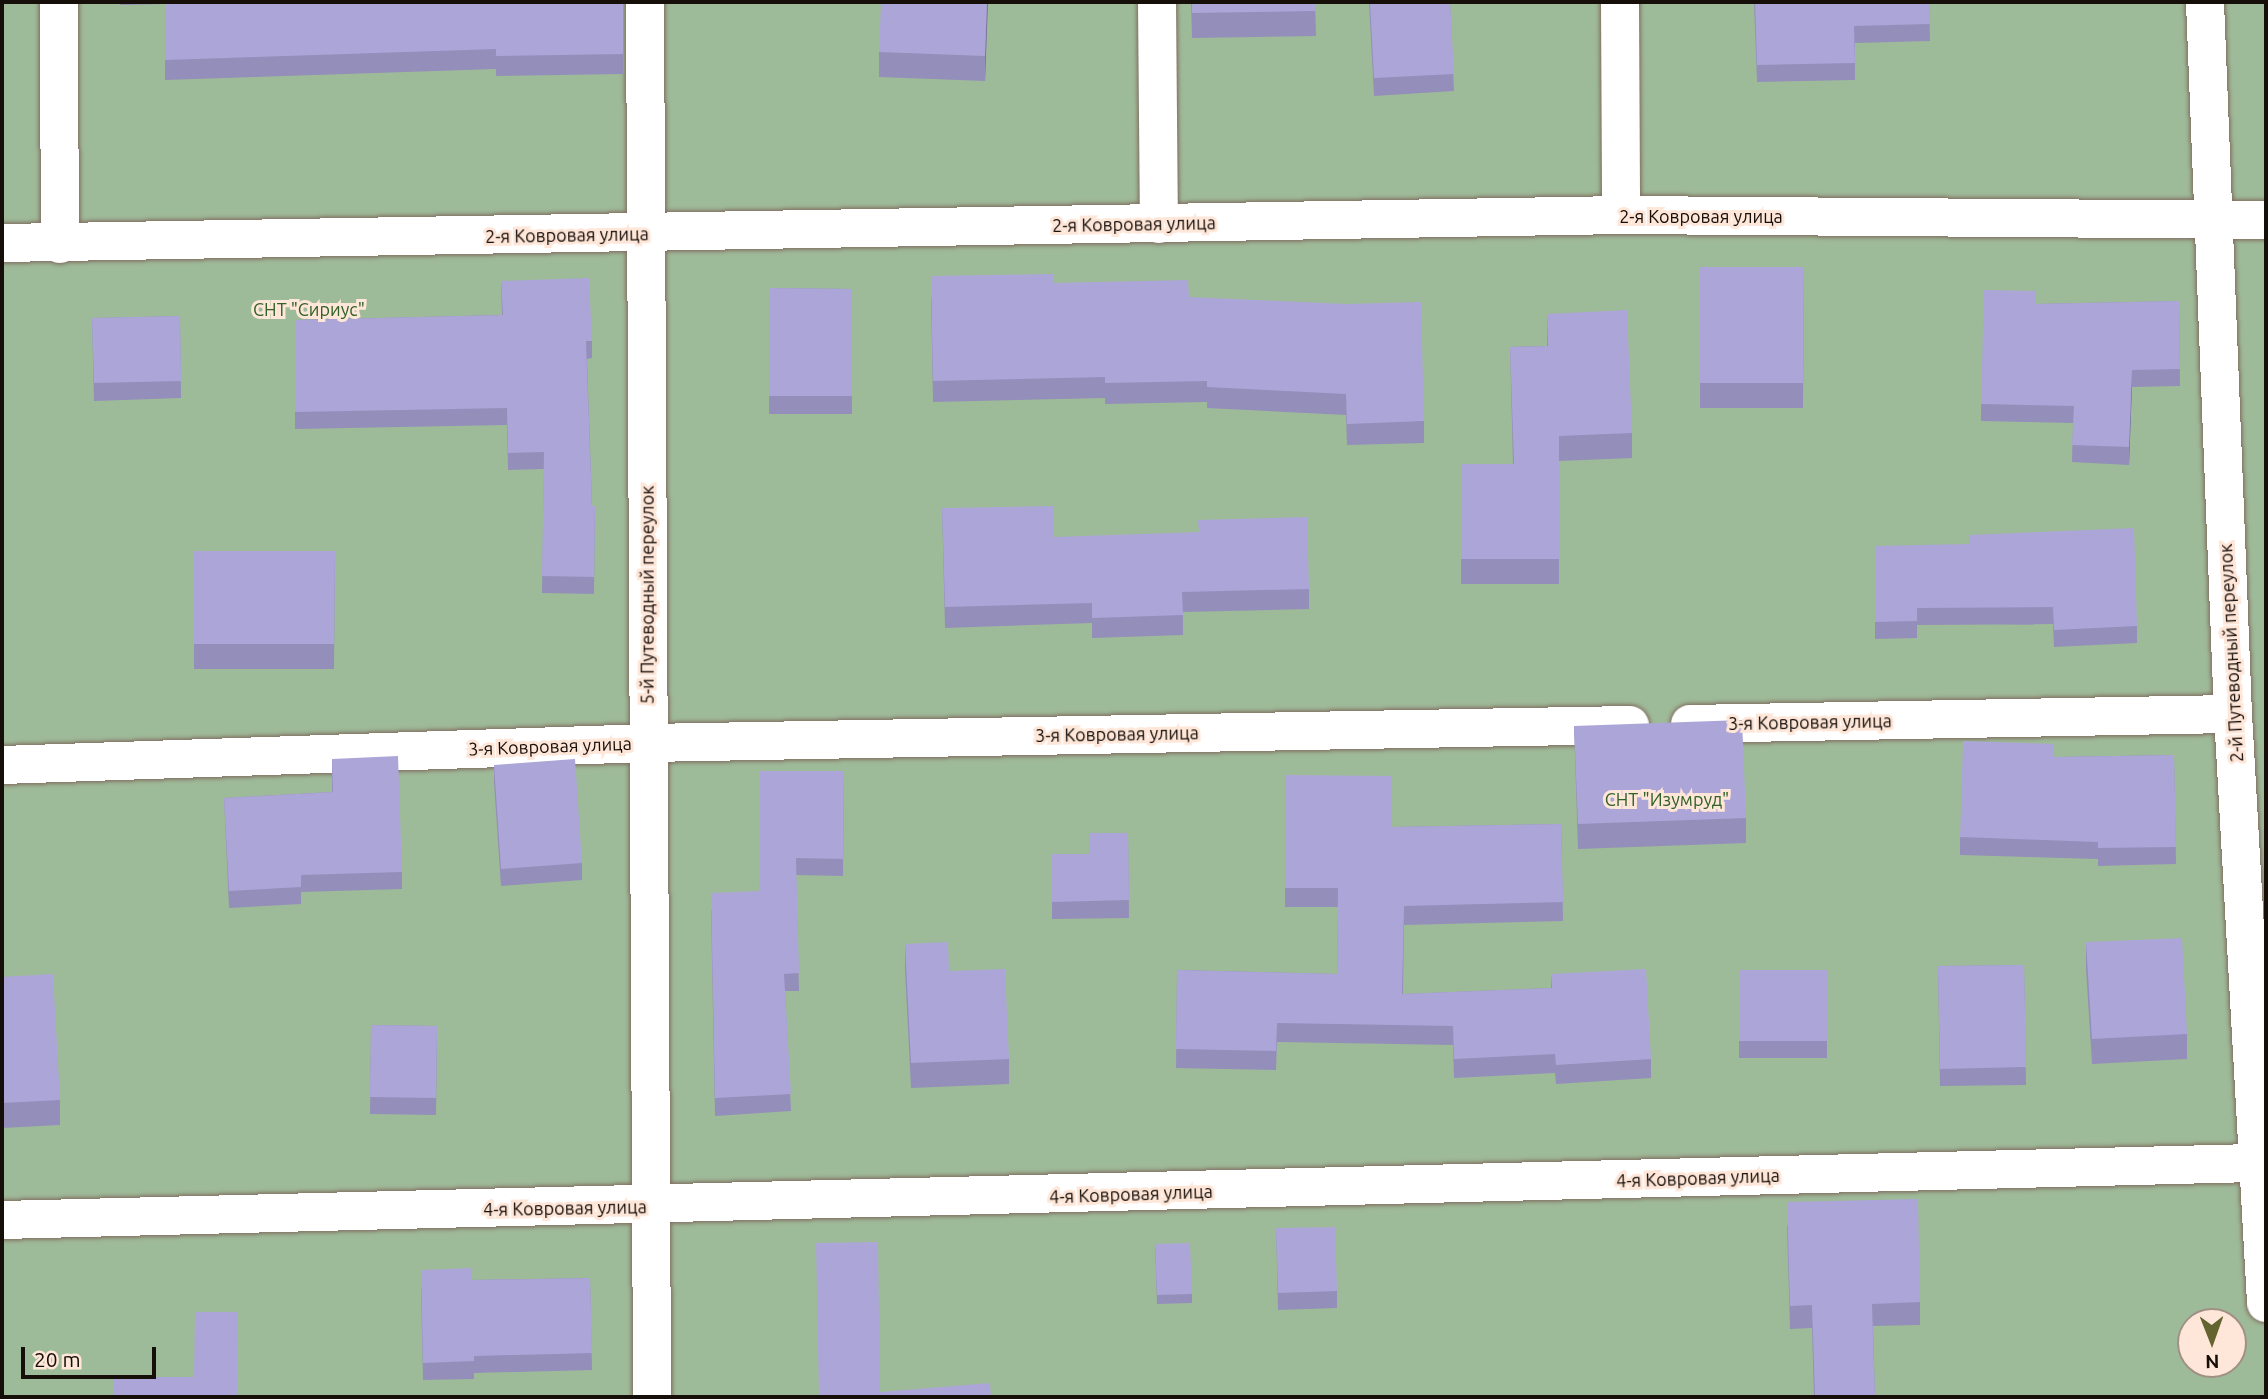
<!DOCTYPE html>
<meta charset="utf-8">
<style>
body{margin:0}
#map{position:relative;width:2268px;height:1399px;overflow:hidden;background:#f1d9cb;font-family:Ubuntu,sans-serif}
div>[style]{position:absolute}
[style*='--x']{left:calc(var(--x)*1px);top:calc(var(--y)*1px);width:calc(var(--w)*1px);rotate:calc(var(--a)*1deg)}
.green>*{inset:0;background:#9ebb99}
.roads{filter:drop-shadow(0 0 2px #826d61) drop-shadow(0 0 2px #826d61)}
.street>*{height:38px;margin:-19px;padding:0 19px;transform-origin:19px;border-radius:19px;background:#fff}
.wall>*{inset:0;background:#948eba}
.shaded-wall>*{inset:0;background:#787497}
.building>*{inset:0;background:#aca5d8}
span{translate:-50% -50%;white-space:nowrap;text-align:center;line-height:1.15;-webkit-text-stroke:6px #fee6d8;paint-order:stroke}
.street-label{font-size:18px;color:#160e09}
.park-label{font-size:18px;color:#306127}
.frame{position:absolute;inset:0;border:4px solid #160e09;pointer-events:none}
.north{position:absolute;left:2177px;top:1308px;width:70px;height:70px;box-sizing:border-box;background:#fee6d8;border:2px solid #a19085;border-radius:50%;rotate:179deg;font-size:19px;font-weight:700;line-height:28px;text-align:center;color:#160e09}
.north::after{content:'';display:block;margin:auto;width:24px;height:32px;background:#646431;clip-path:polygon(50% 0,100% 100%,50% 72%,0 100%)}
.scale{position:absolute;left:21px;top:1347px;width:135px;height:32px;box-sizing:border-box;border:4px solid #160e09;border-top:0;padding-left:9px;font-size:21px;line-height:24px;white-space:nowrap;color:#160e09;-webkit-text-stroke:5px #fee6d8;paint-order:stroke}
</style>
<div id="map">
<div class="green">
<div style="clip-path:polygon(evenodd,2px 2px,2266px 2px,2266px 1397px,2px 1397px,2px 2px,2191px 1322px,2233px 1322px,2233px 1364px,2191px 1364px,2191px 1322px)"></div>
</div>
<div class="roads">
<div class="street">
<div style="--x:59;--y:2;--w:242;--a:89.8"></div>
<div style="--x:645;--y:2;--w:1395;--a:89.71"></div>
<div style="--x:1157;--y:2;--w:222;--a:89.5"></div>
<div style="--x:1620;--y:2;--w:213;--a:89.7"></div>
<div style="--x:2205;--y:2;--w:713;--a:87.75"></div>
<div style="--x:2233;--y:714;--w:590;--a:86.79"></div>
<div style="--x:2;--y:243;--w:1619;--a:-0.99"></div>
<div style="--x:1621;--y:215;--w:645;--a:0.44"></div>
<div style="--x:1690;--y:724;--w:543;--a:-1.06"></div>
<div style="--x:2;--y:765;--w:646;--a:-1.95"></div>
<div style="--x:648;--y:743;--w:982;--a:-1.05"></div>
<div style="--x:2;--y:1220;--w:2260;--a:-1.45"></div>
</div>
</div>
<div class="wall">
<div style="clip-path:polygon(120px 2px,623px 2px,623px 74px,496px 76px,496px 69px,165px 80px,165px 4px,120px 5px)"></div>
<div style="clip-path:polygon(988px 2px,985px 81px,879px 77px,879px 52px)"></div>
<div style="clip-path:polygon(1191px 2px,1315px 2px,1316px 36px,1192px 38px)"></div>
<div style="clip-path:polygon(1369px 2px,1450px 2px,1454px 91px,1374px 96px)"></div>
<div style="clip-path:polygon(1754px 2px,1929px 2px,1930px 41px,1855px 43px,1855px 80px,1757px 82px)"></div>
<div style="clip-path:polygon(1700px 267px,1804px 267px,1803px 408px,1700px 408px)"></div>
<div style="clip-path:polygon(501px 281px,592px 341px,592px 358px,587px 359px,592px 506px,595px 506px,594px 594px,542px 593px,544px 469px,508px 470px,507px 425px,295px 429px,295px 320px,502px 315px)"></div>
<div style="clip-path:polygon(1053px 283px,1189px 297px,1424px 421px,1424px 443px,1347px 445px,1346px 415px,1207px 408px,1207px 402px,1105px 404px,1105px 398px,933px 402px,931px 297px)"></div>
<div style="clip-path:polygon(769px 288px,852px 289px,852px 414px,769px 414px)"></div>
<div style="clip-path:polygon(2179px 301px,2180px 386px,2132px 387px,2129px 465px,2072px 462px,2073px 423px,1981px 421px,1981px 404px,2035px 304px)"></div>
<div style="clip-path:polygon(1547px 314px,1632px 433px,1632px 458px,1559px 461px,1559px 584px,1461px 584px,1461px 464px,1513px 464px,1510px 347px,1547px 346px)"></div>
<div style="clip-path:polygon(180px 316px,181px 398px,94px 401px,92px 318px)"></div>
<div style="clip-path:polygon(942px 508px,1054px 537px,1309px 589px,1309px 609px,1183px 612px,1183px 635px,1092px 638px,1092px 623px,945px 628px)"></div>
<div style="clip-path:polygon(1875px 546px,2137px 626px,2137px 643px,2054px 647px,2053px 624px,1917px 625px,1917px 638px,1875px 639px)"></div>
<div style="clip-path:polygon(194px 551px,335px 551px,334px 669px,194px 669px)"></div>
<div style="clip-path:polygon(1574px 726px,1746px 818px,1746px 843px,1578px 849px)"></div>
<div style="clip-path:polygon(2174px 755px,2176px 864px,2098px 866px,2098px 859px,1960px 855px,1960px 837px,2054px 757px)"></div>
<div style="clip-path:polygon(332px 759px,402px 872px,402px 889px,301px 892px,301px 904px,229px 908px,224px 798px,332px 792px)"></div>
<div style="clip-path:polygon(494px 765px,582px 863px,582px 880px,501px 886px,494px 782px)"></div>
<div style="clip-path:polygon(844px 771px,843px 876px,796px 875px,799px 991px,785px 991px,791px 1111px,715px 1116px,711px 910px,759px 891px)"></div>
<div style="clip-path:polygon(1285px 775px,1392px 827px,1561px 824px,1563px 921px,1404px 925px,1403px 994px,1551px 988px,1551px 974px,1651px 1059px,1651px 1078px,1556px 1084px,1555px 1073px,1454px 1078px,1453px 1045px,1277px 1042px,1276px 1070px,1176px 1068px,1177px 970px,1337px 974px,1338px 907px,1285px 907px)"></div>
<div style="clip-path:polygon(1128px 833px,1129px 918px,1052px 919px,1052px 854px,1089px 854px)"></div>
<div style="clip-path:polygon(2086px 942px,2187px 1034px,2187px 1059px,2092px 1064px,2086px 968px)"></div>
<div style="clip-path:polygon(905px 944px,949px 971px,1009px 1059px,1009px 1084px,911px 1088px,905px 969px)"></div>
<div style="clip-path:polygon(2024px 965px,2026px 1085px,1940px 1086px,1938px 966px)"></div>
<div style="clip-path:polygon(1739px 970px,1827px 970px,1827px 1058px,1739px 1058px)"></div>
<div style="clip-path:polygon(2px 977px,60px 1100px,60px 1125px,2px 1128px)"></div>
<div style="clip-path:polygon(371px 1025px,437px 1026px,436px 1115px,370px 1114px)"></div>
<div style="clip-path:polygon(1787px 1225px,1920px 1302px,1920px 1325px,1873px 1326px,1875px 1397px,1814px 1397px,1812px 1328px,1790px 1329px)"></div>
<div style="clip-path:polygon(1276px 1228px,1337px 1291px,1337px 1308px,1278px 1310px)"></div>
<div style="clip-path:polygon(1155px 1244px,1192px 1294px,1192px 1303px,1157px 1304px)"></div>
<div style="clip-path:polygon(590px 1278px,592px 1370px,474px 1373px,474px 1379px,423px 1380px,421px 1287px,471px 1280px)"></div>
</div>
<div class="shaded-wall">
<div style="clip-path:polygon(987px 2px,988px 2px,985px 81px,985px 56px)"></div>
<div style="clip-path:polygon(2132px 370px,2132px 387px,2129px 465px,2129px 447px)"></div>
</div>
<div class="building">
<div style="clip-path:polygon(165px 2px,623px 2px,623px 54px,496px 56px,496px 49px,165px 60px)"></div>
<div style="clip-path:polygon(881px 2px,987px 2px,985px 56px,879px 52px)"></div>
<div style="clip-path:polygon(1192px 2px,1315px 2px,1316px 11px,1192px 13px)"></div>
<div style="clip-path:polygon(1370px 2px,1450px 2px,1454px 74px,1374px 78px)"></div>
<div style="clip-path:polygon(1755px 2px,1929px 2px,1930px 24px,1854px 26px,1855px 63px,1757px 65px)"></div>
<div style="clip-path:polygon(1700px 267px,1804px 267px,1803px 383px,1700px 383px)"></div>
<div style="clip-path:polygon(1053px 274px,1053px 283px,1188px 280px,1189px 297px,1346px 304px,1421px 302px,1424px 421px,1347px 424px,1346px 394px,1207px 387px,1207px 381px,1105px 383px,1105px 377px,933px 381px,931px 276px)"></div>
<div style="clip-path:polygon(589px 278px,592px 341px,586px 341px,592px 506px,595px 506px,594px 577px,542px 576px,544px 452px,508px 453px,507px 408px,295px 412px,295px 320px,503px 315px,501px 281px)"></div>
<div style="clip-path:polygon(769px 288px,852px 289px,852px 396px,769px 396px)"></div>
<div style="clip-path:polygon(1984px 290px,2035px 291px,2035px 304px,2179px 301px,2180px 369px,2132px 370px,2129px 447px,2072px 445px,2074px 406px,1981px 404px)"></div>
<div style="clip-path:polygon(1627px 310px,1632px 433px,1559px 436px,1559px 559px,1461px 559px,1461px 464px,1514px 464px,1510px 347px,1548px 346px,1547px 314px)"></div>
<div style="clip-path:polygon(180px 316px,181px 381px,94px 383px,92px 318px)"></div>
<div style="clip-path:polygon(1054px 506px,1054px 537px,1199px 532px,1198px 520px,1307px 517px,1309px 589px,1182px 592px,1183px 615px,1092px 618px,1092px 603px,945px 607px,942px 508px)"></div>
<div style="clip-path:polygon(2134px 528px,2137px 626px,2054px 630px,2053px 607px,1917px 608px,1917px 621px,1875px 622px,1875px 546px,1969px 544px,1969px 535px)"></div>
<div style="clip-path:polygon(194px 551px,335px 551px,334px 644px,194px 644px)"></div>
<div style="clip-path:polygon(1742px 720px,1746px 818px,1578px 824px,1574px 726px)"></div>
<div style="clip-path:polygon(1963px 741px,2054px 744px,2054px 757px,2174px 755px,2176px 847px,2098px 848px,2098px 842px,1960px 837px)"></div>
<div style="clip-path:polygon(398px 756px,402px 872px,301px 875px,301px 887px,229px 891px,224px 798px,333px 792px,332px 759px)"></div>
<div style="clip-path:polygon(575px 759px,582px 863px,501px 869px,494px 765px)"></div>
<div style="clip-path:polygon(760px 771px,844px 771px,843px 859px,796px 858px,799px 973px,784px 974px,791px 1094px,715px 1098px,711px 893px,759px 891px)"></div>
<div style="clip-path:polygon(1285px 775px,1391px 776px,1392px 827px,1561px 824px,1563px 902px,1404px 906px,1402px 994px,1552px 988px,1551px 974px,1646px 969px,1651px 1059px,1556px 1065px,1555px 1054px,1454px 1059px,1453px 1026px,1277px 1023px,1276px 1051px,1176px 1049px,1177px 970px,1337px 974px,1338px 888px,1285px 888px)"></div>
<div style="clip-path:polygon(1089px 833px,1128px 833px,1129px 900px,1052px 902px,1052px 854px,1089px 854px)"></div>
<div style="clip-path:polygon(2182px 938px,2187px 1034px,2092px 1039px,2086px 942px)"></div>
<div style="clip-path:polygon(948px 942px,949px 971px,1005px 969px,1009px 1059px,911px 1063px,905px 944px)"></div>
<div style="clip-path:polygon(2024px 965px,2026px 1067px,1940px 1069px,1938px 966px)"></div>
<div style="clip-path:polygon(1739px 970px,1827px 970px,1827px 1041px,1739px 1041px)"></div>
<div style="clip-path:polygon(53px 974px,60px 1100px,2px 1103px,2px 977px)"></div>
<div style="clip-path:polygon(371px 1025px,437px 1026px,436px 1098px,370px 1097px)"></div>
<div style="clip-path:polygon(1918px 1199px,1920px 1302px,1872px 1304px,1875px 1397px,1815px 1397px,1812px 1305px,1790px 1306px,1787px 1202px)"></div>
<div style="clip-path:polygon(1335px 1227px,1337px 1291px,1278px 1293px,1276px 1228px)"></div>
<div style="clip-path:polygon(878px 1242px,880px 1392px,990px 1383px,991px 1397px,819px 1397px,816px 1243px)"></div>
<div style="clip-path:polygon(1190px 1243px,1192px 1294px,1157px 1295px,1155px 1244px)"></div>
<div style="clip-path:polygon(471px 1268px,471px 1280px,590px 1278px,592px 1353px,474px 1356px,474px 1361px,423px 1363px,421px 1270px)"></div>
<div style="clip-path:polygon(195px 1312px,238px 1312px,237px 1397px,114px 1397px,114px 1377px,194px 1377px)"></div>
<div style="clip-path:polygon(2145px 1395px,2145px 1397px,2080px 1397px)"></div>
</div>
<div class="street-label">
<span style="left:1701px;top:216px">2-я Ковровая улица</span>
<span style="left:1134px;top:224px;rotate:-1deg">2-я Ковровая улица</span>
<span style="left:567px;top:235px;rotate:-1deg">2-я Ковровая улица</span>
<span style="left:647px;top:595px;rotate:-90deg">5-й Путеводный переулок</span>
<span style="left:2231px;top:653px;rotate:-93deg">2-й Путеводный переулок</span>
<span style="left:1810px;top:722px;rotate:-1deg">3-я Ковровая улица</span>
<span style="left:1117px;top:734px;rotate:-1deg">3-я Ковровая улица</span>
<span style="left:550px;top:746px;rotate:-2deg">3-я Ковровая улица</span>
<span style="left:1698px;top:1178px;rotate:-2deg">4-я Ковровая улица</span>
<span style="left:1131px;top:1194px;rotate:-2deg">4-я Ковровая улица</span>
<span style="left:565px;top:1208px;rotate:-1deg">4-я Ковровая улица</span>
</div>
<div class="park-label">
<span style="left:309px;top:309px">СНТ "Сириус"</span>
<span style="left:1667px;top:799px">СНТ "Изумруд"</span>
</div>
<div class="frame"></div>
<div class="north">N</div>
<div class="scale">20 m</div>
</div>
